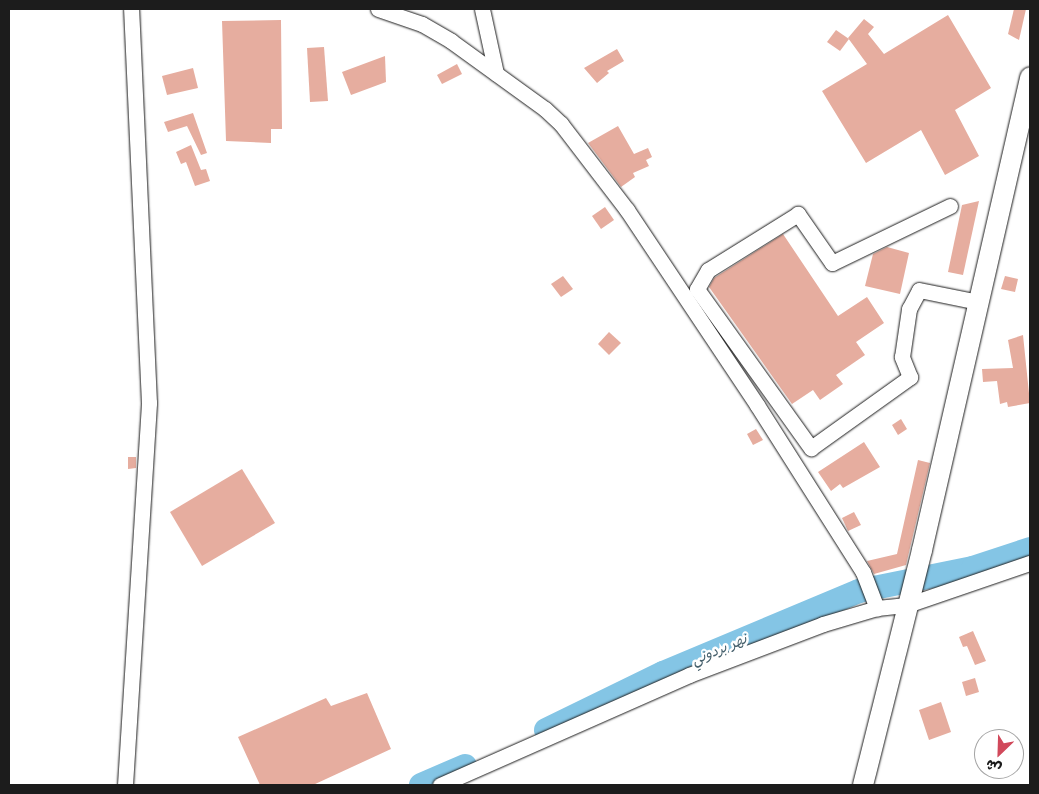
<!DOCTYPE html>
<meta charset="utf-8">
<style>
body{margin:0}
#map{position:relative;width:1039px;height:794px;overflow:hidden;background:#fff;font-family:"Playpen Sans","Playpen Sans Arabic",sans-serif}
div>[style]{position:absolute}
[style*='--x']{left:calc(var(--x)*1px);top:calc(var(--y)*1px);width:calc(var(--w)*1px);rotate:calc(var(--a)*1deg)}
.river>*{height:24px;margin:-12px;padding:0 12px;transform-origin:12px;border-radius:12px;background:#84c5e5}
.building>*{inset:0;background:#e6ad9f}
.roads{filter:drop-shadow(0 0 1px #1c1c1c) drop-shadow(0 0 1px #1c1c1c)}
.minor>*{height:15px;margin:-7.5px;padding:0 7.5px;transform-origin:7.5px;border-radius:7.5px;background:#fff}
.major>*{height:20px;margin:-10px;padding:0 10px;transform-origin:10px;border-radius:10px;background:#fff}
span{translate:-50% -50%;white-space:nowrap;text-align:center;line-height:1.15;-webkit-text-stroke:5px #fff;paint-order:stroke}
.water-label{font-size:14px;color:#46606c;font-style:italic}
.frame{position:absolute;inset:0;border:10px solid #1c1c1c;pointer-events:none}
.north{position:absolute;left:974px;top:729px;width:50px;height:50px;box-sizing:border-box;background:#fff;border:1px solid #a4a4a4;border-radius:50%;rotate:204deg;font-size:14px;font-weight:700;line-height:20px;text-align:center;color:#1c1c1c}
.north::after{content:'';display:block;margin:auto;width:18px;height:22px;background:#d1495b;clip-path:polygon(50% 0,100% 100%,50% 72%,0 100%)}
</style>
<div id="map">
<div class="river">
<div style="--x:546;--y:730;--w:130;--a:-26"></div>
<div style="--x:663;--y:673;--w:212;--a:-22.7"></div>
<div style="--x:859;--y:591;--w:116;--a:-11.4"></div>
<div style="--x:973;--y:568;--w:60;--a:-18.4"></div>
<div style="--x:421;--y:785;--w:48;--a:-23.4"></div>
</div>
<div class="building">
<div style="clip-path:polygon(1014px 9px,1026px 9px,1019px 40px,1008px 34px)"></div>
<div style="clip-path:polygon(948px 15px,991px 88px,955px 110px,979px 156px,945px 175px,921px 130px,866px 163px,822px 91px,867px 64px,848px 38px,864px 19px,874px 27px,868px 34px,884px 54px)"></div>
<div style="clip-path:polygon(281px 20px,282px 129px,271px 129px,271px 143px,226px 141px,222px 21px)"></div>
<div style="clip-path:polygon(836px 30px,849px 39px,840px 51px,827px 42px)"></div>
<div style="clip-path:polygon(324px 47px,328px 101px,310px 102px,307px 48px)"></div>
<div style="clip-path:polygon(617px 49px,624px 61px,607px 71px,609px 73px,597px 83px,584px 68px)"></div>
<div style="clip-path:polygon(385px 56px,386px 82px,351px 95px,342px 72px)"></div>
<div style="clip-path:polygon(457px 64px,462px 74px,442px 84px,437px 75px)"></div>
<div style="clip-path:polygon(193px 68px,198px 88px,167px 95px,162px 76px)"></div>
<div style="clip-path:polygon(193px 113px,207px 153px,201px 155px,187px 126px,168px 132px,164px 122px)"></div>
<div style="clip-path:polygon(618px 126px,634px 154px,648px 148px,652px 157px,646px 160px,649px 166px,633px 173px,635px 177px,621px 187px,588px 143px)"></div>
<div style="clip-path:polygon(191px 145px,201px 170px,206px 169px,210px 181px,195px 186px,186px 162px,181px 164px,176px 152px)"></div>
<div style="clip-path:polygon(979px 201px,963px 275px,948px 272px,962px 205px)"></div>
<div style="clip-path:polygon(605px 207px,614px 220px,601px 229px,592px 216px)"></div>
<div style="clip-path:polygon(783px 234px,838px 316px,867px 297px,884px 323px,856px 342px,865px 355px,836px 375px,843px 384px,820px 400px,813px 390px,792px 404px,709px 287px,714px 278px)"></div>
<div style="clip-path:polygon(887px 247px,909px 253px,900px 294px,865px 286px,873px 254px)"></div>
<div style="clip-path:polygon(563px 276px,573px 289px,561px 297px,551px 284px)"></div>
<div style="clip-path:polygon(1005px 276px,1018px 279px,1015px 292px,1001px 289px)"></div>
<div style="clip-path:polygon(609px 332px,621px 343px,609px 355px,598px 344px)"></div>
<div style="clip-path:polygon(1023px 335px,1030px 403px,1008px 407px,1007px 402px,1000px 404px,997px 381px,983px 382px,982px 369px,1013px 368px,1008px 340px)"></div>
<div style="clip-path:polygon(901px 419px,907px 429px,898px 435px,892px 425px)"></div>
<div style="clip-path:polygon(756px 429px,763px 440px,753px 445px,747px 434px)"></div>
<div style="clip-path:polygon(864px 442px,880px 467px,843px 488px,840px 484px,831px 491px,818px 472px)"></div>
<div style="clip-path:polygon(128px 457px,136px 457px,136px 468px,128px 469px)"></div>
<div style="clip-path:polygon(918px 460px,930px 463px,906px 565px,874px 574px,867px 561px,897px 554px)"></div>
<div style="clip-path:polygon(242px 469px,275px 523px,202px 566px,170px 512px)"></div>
<div style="clip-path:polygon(854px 512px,861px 525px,848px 531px,842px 518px)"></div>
<div style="clip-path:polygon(973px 631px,986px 661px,975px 665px,967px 646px,963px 647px,959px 637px)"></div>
<div style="clip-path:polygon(975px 678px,979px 692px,966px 696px,962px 682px)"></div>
<div style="clip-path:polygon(367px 693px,391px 749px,313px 785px,260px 785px,238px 737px,326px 698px,331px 706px)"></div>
<div style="clip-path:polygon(941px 702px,951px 732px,929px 740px,919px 710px)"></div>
</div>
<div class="roads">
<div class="minor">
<div style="--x:378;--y:9;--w:46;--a:18.8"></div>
<div style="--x:422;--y:24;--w:34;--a:30"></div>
<div style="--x:451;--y:41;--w:116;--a:35.9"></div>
<div style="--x:545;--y:109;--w:22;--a:43"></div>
<div style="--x:561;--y:124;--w:108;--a:52.5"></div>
<div style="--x:627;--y:210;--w:234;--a:56.3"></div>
<div style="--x:757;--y:405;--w:198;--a:57.6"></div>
<div style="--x:863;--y:572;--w:39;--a:69"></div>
<div style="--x:482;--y:9;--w:66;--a:77.7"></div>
<div style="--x:950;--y:206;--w:131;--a:154.2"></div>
<div style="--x:832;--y:263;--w:60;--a:-124.8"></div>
<div style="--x:798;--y:214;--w:106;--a:148.1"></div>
<div style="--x:708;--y:270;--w:22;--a:120"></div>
<div style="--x:697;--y:289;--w:196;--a:54.4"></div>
<div style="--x:811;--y:448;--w:122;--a:-35.6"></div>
<div style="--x:910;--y:377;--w:22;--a:-112"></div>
<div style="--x:902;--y:357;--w:49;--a:-81.7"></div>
<div style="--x:909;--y:309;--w:21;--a:-62"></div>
<div style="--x:919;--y:290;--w:60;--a:11.5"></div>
<div style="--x:125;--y:785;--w:383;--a:-86.4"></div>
<div style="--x:149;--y:403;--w:394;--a:-92.6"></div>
<div style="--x:440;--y:785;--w:272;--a:-23.8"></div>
<div style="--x:689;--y:675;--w:143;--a:-20.8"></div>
<div style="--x:823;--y:624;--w:56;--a:-16.5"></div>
<div style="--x:877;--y:608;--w:30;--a:-6"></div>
<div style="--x:907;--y:605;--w:130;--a:-18.9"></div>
</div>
<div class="major">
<div style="--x:863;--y:785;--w:242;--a:-75.9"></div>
<div style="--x:922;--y:550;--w:485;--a:-77.1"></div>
</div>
</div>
<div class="water-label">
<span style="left:719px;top:649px;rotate:-23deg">نهر بردوني</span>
</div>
<div class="frame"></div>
<div class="north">ش</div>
</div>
